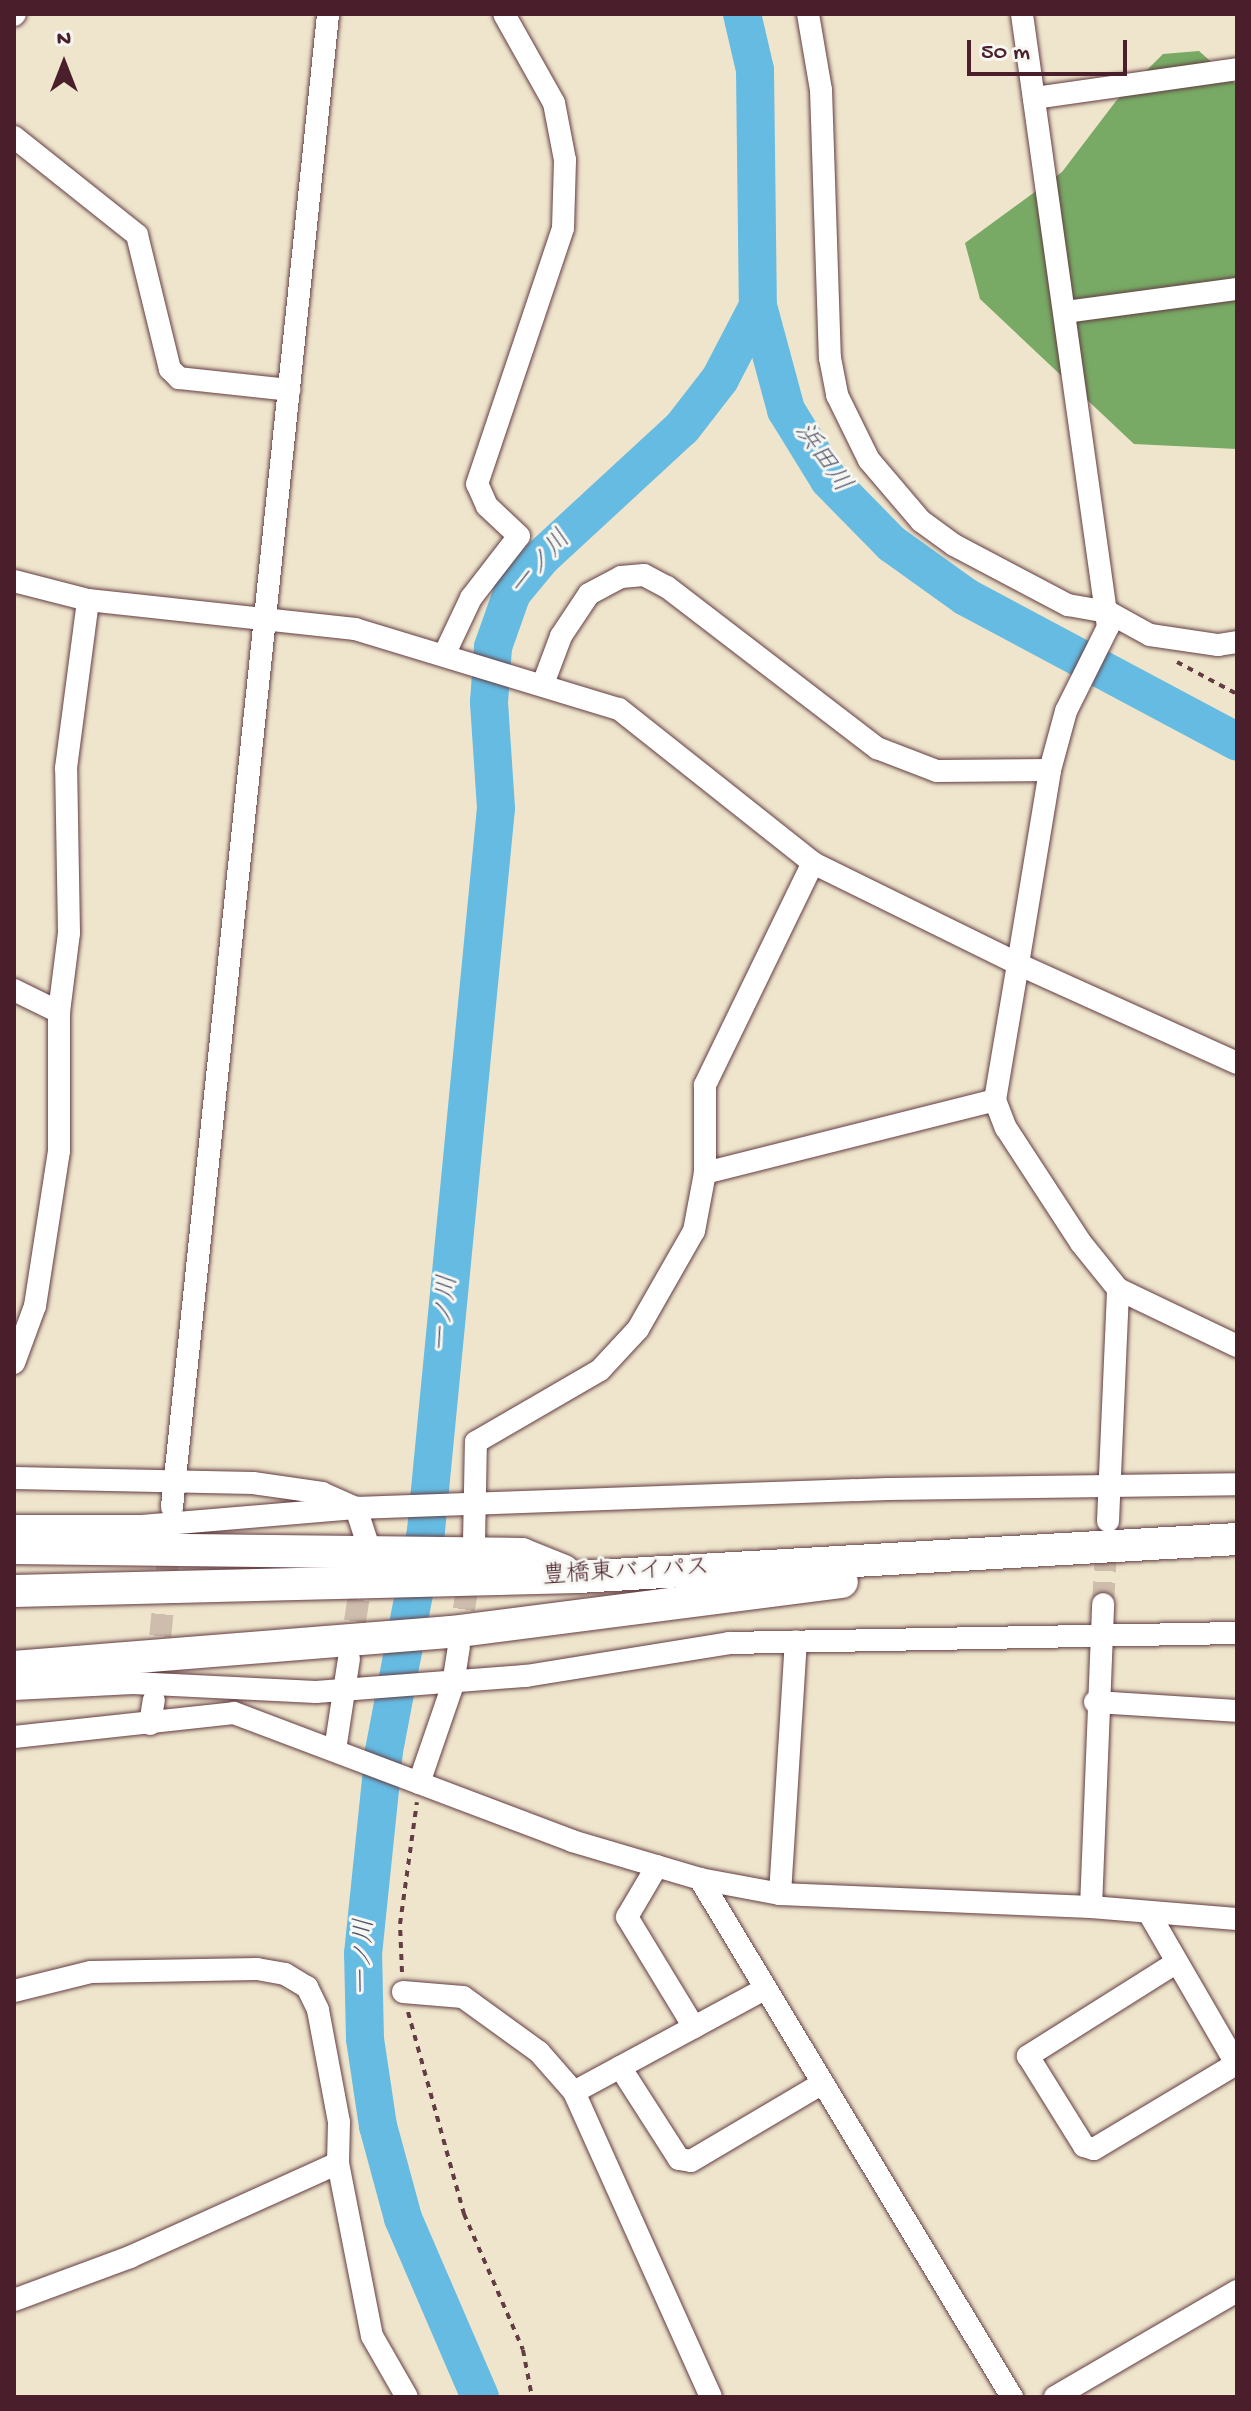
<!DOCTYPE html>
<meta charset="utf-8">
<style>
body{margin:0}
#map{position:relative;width:1251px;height:2411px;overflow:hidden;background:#efe5cc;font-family:"Gochi Hand","Klee One",sans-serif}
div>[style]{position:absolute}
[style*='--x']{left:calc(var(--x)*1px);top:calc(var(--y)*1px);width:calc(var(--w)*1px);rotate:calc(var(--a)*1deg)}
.forest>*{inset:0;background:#78aa65}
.river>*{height:38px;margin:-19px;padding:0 19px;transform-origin:19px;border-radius:19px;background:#65bbe2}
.minor-tunnel>*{height:22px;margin-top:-11px;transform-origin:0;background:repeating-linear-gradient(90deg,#cebdac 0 22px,transparent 0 33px)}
.path>*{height:4px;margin-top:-2px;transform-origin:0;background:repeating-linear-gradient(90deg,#633d43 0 6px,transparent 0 12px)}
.roads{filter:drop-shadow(0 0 2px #633d43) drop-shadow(0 0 2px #633d43)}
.minor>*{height:22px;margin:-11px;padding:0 11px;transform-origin:11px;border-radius:11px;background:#fff}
.highway>*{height:32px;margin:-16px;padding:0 16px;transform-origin:16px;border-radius:16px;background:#fff}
span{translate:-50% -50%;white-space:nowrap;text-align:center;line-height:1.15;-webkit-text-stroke:6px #f6f6f2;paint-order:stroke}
.street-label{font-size:24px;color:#4a1f2b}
.water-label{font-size:26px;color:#53566b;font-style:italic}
.frame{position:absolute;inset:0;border:16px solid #4a1f2b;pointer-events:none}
.north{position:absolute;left:24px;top:24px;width:80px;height:80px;-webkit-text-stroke:6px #f6f6f2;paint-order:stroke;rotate:0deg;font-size:22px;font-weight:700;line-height:32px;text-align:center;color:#4a1f2b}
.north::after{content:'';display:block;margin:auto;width:28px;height:36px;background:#4a1f2b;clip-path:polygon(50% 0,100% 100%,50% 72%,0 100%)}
.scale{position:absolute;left:967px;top:40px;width:160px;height:36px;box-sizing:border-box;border:4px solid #4a1f2b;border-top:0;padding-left:10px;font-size:24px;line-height:28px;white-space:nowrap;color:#4a1f2b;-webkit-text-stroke:6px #f6f6f2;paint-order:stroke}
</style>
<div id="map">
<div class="forest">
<div style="clip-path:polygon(1199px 51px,1237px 85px,1237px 449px,1134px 444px,980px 299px,965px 243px,1062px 172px,1116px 101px,1163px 54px)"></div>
</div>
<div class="river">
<div style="--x:742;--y:14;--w:57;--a:76.9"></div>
<div style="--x:755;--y:70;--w:236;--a:89.3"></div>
<div style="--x:758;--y:306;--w:108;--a:74.9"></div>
<div style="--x:786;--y:410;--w:82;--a:58.4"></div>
<div style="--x:829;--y:480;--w:90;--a:45.5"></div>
<div style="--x:892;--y:544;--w:91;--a:35.6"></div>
<div style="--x:966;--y:597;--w:307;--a:28.1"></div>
<div style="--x:480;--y:2397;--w:195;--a:-113.3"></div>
<div style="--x:403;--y:2218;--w:95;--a:-105.2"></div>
<div style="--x:378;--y:2126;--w:88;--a:-98.5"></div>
<div style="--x:365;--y:2039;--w:85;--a:-91.3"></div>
<div style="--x:363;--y:1954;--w:204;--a:-84.1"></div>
<div style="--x:384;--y:1751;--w:224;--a:-79.2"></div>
<div style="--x:426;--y:1531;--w:726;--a:-84.47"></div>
<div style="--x:496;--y:808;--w:106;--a:-93.8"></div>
<div style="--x:489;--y:702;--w:55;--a:-85.8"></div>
<div style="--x:493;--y:647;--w:57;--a:-70.6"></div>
<div style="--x:512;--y:593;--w:47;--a:-50.2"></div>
<div style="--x:542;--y:557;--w:190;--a:-42.7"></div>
<div style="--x:682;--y:428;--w:62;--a:-52.2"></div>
<div style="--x:720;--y:379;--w:82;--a:-62.5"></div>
</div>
<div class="minor-tunnel">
<div style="--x:1103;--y:1604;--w:70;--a:-86.7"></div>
<div style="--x:459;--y:1642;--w:74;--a:-81.4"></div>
<div style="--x:350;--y:1654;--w:86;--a:-81.3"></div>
<div style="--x:157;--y:1669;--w:134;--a:-84.4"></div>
</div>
<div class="path">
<div style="--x:1177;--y:662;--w:68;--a:28.1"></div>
<div style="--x:402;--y:1972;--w:48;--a:-92.4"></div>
<div style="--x:400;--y:1924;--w:123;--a:-82.1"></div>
<div style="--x:408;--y:2012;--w:210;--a:74.5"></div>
<div style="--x:464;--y:2214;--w:148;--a:66.5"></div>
<div style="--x:523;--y:2350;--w:48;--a:79.2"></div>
</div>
<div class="roads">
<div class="minor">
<div style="--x:808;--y:14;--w:77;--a:80.3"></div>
<div style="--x:821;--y:90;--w:268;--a:88.1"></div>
<div style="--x:830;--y:358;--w:38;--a:79"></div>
<div style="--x:837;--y:395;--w:72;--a:63.8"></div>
<div style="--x:869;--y:460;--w:80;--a:49.6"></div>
<div style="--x:921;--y:521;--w:41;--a:36"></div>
<div style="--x:954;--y:545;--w:129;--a:27.8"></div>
<div style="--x:1068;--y:605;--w:41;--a:9.9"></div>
<div style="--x:1108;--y:612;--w:48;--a:28.7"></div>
<div style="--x:1150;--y:635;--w:69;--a:8.4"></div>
<div style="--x:1218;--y:645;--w:19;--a:-9"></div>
<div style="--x:14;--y:15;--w:1;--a:-45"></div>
<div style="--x:1034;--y:98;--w:205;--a:-8.1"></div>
<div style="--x:14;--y:137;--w:157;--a:38.5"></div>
<div style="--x:137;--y:235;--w:138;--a:76.2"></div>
<div style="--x:170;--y:369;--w:13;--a:45"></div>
<div style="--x:179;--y:378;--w:111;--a:6.2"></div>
<div style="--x:1066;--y:312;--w:173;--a:-7.7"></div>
<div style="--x:14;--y:581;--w:76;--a:14.4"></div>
<div style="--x:88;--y:600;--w:269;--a:6.2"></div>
<div style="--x:355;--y:629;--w:276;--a:16.9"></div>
<div style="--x:619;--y:709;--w:248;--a:38.4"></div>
<div style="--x:813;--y:863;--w:229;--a:26.2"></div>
<div style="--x:1018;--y:964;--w:197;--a:-80.6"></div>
<div style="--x:1050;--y:770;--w:61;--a:-74.8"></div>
<div style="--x:1066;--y:711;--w:94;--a:-63.4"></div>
<div style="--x:1108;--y:627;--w:619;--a:-97.99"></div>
<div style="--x:445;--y:653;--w:61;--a:-64.7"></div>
<div style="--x:471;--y:598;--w:78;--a:-52.3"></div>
<div style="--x:519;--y:536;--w:44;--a:-136.8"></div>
<div style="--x:487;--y:506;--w:24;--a:-114"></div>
<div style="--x:477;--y:484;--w:270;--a:-71.4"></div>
<div style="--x:563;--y:228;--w:68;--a:-88.3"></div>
<div style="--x:565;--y:160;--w:58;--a:-100.9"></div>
<div style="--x:554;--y:103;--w:102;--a:-119.3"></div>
<div style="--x:543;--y:684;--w:51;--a:-69.4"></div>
<div style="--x:561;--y:636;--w:50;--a:-56.3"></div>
<div style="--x:589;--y:594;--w:36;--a:-28"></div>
<div style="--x:621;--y:577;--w:23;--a:-5"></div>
<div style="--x:644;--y:575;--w:26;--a:28"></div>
<div style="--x:667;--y:587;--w:265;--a:37.5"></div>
<div style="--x:877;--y:748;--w:64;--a:21"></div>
<div style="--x:937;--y:771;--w:113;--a:-0.5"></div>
<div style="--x:14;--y:990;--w:50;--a:26.1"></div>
<div style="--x:1237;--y:1063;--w:240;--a:-155.7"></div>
<div style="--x:1018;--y:964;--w:138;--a:99.6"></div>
<div style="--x:995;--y:1100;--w:30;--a:69"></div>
<div style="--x:1006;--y:1128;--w:137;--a:56.9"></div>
<div style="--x:1081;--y:1243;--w:59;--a:51.2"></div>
<div style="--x:1118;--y:1289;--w:132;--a:25.6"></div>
<div style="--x:705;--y:1173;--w:299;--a:-14.1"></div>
<div style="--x:14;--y:1363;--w:61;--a:-69.8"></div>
<div style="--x:35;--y:1306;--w:157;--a:-81.2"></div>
<div style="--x:59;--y:1151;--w:139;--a:-90"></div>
<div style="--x:59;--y:1012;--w:80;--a:-82.8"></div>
<div style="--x:69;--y:933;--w:165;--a:-91"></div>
<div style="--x:66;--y:768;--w:169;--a:-82.5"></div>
<div style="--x:14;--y:1478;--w:239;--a:1.2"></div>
<div style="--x:253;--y:1483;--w:70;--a:8.2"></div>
<div style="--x:322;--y:1493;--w:37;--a:24"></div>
<div style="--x:356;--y:1508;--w:35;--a:72"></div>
<div style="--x:172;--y:1507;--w:1501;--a:-84.03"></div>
<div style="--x:1108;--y:1521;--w:232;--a:-87.5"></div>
<div style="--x:14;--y:1526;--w:127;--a:0"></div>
<div style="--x:141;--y:1526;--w:216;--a:-4.8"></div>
<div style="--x:356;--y:1508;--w:532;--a:-2.05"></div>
<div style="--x:888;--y:1489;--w:349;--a:-0.8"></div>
<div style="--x:474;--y:1542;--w:100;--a:-88.9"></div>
<div style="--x:476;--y:1442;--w:143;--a:-30.1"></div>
<div style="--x:600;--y:1370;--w:56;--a:-47.2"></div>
<div style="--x:638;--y:1329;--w:113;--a:-60.3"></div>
<div style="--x:694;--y:1231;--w:59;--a:-79.3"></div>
<div style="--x:705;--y:1173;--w:88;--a:-90"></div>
<div style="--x:705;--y:1085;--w:247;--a:-64.1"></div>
<div style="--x:14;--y:1689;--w:119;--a:-2.9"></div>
<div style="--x:133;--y:1683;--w:183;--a:2.8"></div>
<div style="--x:316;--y:1692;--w:211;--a:-4.4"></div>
<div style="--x:526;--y:1676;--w:206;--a:-9.2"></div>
<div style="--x:729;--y:1643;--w:508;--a:-1.13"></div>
<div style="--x:1095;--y:1702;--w:142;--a:3.6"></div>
<div style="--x:150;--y:1724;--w:24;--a:-81"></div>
<div style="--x:14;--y:1737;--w:221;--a:-6.2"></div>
<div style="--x:234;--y:1713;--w:361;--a:20.7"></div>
<div style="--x:572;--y:1841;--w:134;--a:16.5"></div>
<div style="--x:700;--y:1879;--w:81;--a:10.6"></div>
<div style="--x:780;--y:1894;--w:311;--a:2.4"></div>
<div style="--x:1091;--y:1907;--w:146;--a:4.7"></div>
<div style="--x:335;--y:1750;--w:92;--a:-81.3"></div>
<div style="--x:419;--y:1783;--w:105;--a:-71"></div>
<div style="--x:453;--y:1684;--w:37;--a:-81"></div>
<div style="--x:657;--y:1866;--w:59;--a:120.5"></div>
<div style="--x:627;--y:1917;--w:129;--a:58.7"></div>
<div style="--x:700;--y:1879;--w:605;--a:58.94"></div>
<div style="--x:780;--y:1894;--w:253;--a:-86.4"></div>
<div style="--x:1091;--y:1907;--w:303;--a:-87.7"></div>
<div style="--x:1150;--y:1915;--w:173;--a:59.9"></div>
<div style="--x:1174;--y:1964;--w:173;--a:147.8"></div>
<div style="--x:1028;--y:2056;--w:106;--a:58.1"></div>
<div style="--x:1084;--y:2146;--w:10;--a:17"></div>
<div style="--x:1094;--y:2149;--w:165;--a:-30.9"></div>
<div style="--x:14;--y:1991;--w:79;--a:-13.9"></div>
<div style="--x:91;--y:1972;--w:166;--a:-1"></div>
<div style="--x:257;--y:1969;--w:28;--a:10"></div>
<div style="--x:285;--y:1974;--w:26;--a:31"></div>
<div style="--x:307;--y:1987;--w:25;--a:64"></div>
<div style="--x:318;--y:2010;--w:114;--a:79.4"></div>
<div style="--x:339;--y:2122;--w:41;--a:91.4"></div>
<div style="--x:403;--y:1992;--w:60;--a:4.8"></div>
<div style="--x:463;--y:1997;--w:94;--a:35.9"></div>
<div style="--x:539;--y:2052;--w:53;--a:48.8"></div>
<div style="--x:574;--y:2092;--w:334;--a:65.8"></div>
<div style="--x:620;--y:2067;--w:109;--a:57.3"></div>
<div style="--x:679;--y:2159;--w:12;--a:9"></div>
<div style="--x:691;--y:2161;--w:153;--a:-30.6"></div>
<div style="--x:574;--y:2092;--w:218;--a:-28.4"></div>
<div style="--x:14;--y:2300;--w:124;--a:-20.3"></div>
<div style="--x:130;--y:2257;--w:228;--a:-24.3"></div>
<div style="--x:338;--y:2163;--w:176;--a:78.9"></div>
<div style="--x:372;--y:2336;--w:70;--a:60.2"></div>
<div style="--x:1055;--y:2397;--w:211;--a:-30.2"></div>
</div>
<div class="highway">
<div style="--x:14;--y:1548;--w:508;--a:0.68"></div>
<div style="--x:522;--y:1554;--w:45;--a:22"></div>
<div style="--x:14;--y:1591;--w:564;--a:-1.42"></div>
<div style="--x:578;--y:1577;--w:660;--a:-3.3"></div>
<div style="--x:14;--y:1667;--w:438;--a:-4.6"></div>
<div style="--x:451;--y:1632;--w:394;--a:-7.3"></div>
</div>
</div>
<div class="street-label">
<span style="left:626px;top:1573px;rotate:-3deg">豊橋東バイパス</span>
</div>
<div class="water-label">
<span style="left:821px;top:459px;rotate:55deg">浜田川</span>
<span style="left:542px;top:565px;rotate:-49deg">一ノ川</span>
<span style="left:447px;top:1314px;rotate:-84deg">一ノ川</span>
<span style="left:366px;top:1957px;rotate:-88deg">一ノ川</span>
</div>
<div class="frame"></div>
<div class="north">N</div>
<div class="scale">50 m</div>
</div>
